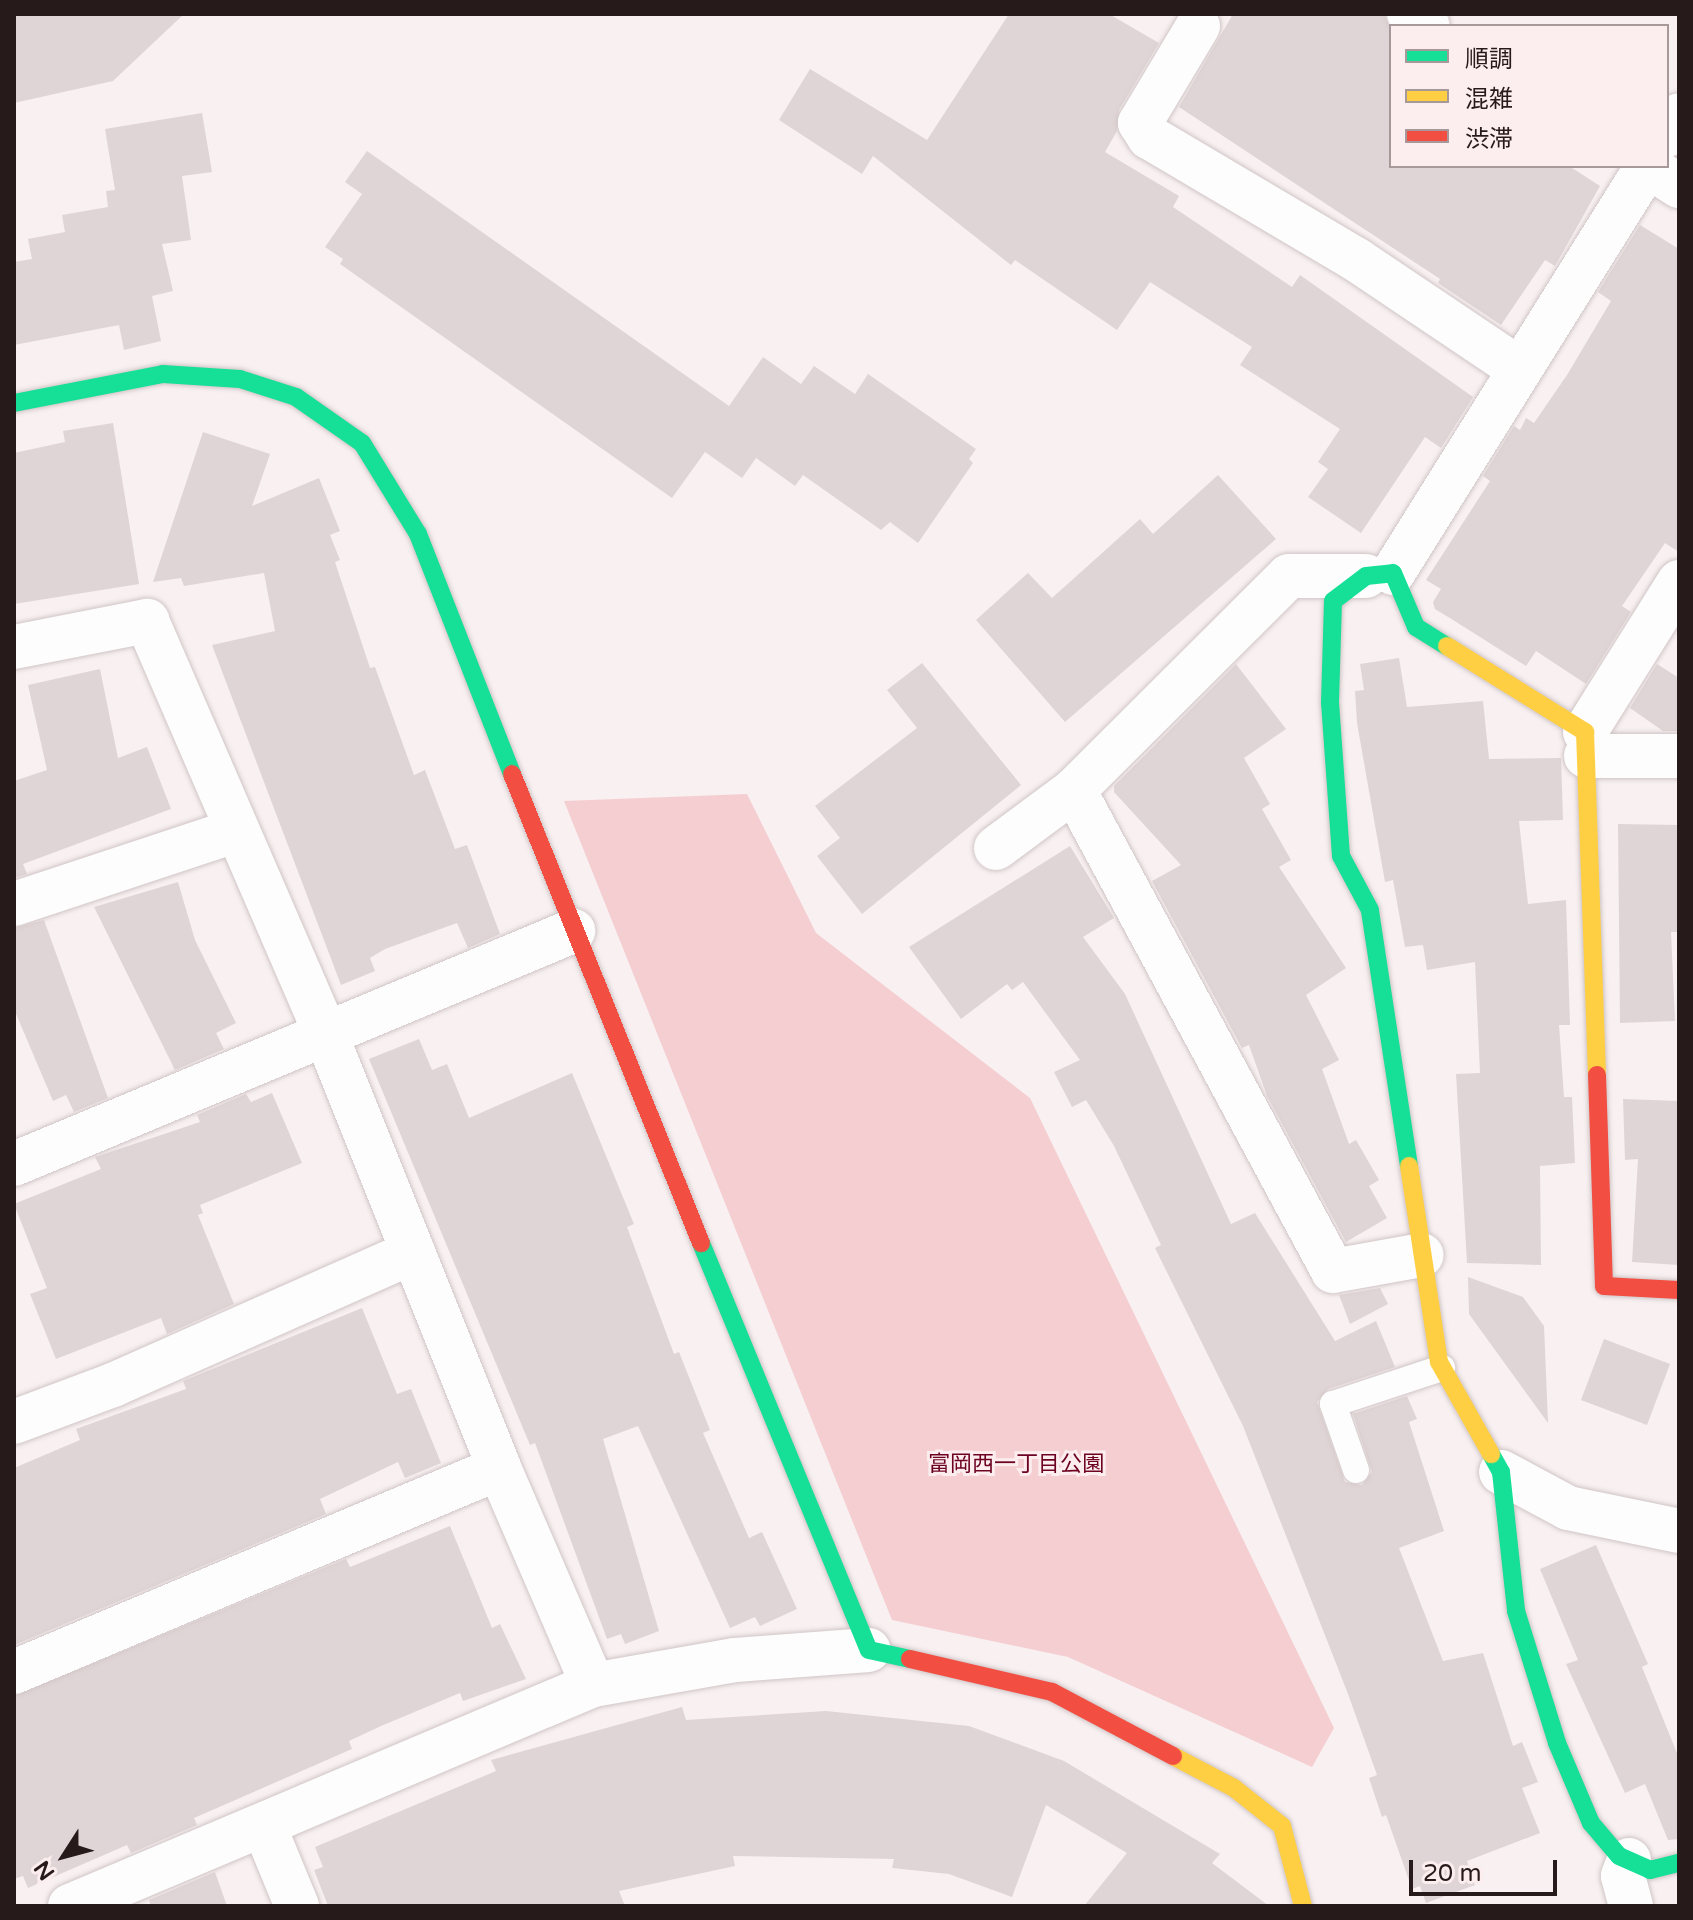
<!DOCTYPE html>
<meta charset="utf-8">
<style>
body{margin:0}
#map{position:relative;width:1693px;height:1920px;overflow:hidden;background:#f8f0f1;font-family:"Varela Round","Noto Sans JP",sans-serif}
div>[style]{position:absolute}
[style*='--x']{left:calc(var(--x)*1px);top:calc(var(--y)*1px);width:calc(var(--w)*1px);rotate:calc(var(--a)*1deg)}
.green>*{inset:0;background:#f5ced1}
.building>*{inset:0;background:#e0d5d6}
.roads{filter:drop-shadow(0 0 2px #d0c5c6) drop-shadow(0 0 2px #d0c5c6)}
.lane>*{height:26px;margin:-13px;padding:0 13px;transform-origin:13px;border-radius:13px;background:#fefdfd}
.street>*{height:44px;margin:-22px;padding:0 22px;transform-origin:22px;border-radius:22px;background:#fefdfd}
.fast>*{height:18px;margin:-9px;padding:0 9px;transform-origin:9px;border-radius:9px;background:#16e098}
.slow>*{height:18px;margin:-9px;padding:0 9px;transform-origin:9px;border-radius:9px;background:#ffcf43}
.jam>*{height:18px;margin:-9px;padding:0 9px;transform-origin:9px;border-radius:9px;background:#f24e42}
span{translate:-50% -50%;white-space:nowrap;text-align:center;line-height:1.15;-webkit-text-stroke:6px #fcedee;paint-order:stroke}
.park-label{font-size:22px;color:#6c0121}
.frame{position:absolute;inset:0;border:16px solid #271a1a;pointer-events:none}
.legend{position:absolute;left:1389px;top:24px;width:280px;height:144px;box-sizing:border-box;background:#fcedee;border:2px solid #a79999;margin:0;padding:10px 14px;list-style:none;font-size:24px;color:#271a1a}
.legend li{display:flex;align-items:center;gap:16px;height:40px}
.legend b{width:40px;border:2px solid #a79999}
.north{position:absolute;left:24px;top:1816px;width:80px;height:80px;-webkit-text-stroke:6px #fcedee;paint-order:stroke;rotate:234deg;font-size:22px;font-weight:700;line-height:32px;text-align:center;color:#271a1a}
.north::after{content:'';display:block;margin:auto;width:28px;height:36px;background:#271a1a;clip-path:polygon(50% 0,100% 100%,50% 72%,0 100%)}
.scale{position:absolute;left:1409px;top:1860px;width:148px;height:36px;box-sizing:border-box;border:4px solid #271a1a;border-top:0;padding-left:10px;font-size:24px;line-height:28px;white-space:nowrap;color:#271a1a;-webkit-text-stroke:6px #fcedee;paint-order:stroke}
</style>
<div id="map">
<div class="green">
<div style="clip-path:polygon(747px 794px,816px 933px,1030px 1098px,1334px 1728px,1312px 1767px,1068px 1657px,892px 1620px,564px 801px)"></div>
</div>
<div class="building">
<div style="clip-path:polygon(14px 14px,184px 14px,113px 81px,14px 103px)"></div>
<div style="clip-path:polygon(1009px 14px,1109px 14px,1159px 43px,1119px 110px,1117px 131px,1105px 152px,1179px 196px,1173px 207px,1292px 287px,1300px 275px,1473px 397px,1441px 448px,1425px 437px,1361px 533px,1308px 497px,1328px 469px,1318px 462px,1340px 429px,1240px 365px,1252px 347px,1150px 282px,1117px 330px,1015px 260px,1011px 265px,873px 156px,862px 174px,779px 120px,810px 69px,927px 140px)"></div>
<div style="clip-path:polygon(1233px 14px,1384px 14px,1391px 30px,1391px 166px,1569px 166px,1600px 186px,1555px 266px,1545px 260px,1501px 325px,1438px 283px,1440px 279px,1179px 107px)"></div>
<div style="clip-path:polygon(202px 113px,212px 172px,182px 176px,191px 240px,162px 244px,173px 291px,152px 296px,161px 341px,124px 350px,119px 325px,14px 345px,14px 262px,32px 259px,28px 239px,65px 232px,62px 215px,108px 207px,106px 191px,115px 190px,105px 129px)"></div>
<div style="clip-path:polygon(367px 151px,729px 406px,763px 357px,801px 384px,814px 366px,855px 394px,868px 374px,976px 449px,969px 459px,973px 463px,918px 543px,890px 522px,881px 530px,803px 475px,795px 486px,756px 458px,742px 478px,705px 452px,672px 498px,340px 264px,343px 259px,325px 247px,362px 194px,345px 182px)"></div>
<div style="clip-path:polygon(1640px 225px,1679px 249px,1679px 552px,1665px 543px,1622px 606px,1631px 612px,1586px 684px,1536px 651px,1526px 666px,1453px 620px,1435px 609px,1433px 602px,1441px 589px,1426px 580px,1490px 481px,1483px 476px,1514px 426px,1520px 430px,1526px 418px,1534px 423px,1567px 375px,1611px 301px,1598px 292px)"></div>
<div style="clip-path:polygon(113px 423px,139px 584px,14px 604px,14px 453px,65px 442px,63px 431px)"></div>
<div style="clip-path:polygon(203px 432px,270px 454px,252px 506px,319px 478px,340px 531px,330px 535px,340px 560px,335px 562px,370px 668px,375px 667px,414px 775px,425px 770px,455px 849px,467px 845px,500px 934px,468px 948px,457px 923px,385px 949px,370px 958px,375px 971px,341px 985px,212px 645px,275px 631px,264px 573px,184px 586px,181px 578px,153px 582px)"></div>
<div style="clip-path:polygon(1218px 475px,1276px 539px,1065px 722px,976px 620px,1028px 573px,1052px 598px,1140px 519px,1153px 534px)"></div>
<div style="clip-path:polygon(1399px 658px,1407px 707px,1483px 701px,1489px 759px,1561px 758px,1563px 820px,1519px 821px,1528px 904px,1566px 900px,1570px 1025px,1559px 1025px,1564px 1097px,1572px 1097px,1575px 1163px,1540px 1166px,1541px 1265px,1467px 1263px,1456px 1074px,1480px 1073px,1475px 962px,1427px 970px,1423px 945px,1405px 947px,1393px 880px,1385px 882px,1357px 723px,1355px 691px,1364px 690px,1360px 664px)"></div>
<div style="clip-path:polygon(922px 663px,1021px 785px,862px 914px,817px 856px,840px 838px,815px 806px,917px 728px,887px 690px)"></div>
<div style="clip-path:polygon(1236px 664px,1286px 729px,1244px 758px,1270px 804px,1262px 809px,1291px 860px,1279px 867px,1346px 968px,1306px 995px,1339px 1060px,1322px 1069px,1349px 1144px,1356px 1140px,1379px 1180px,1369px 1186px,1387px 1218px,1346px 1242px,1267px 1096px,1249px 1045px,1242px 1048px,1152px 881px,1181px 865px,1114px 792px,1114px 786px)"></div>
<div style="clip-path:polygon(1657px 664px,1679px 678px,1679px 731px,1663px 731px,1630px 708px)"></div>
<div style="clip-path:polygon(100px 669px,118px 758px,147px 747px,171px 809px,23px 864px,27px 874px,14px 878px,14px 781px,47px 770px,28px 685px)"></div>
<div style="clip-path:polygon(1618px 824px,1679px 825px,1679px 932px,1671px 932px,1675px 1021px,1620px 1023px)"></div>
<div style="clip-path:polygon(1070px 846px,1114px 918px,1083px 937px,1125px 994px,1231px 1224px,1255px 1213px,1335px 1341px,1376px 1321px,1395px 1367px,1328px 1389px,1317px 1402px,1345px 1482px,1362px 1485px,1372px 1472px,1353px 1414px,1407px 1396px,1417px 1419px,1409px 1422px,1444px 1531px,1399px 1548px,1443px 1661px,1483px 1653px,1513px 1746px,1522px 1742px,1538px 1782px,1522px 1788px,1540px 1833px,1467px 1861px,1475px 1885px,1426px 1903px,1420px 1886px,1412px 1889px,1386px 1815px,1382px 1817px,1369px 1778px,1377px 1775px,1348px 1694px,1243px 1426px,1155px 1248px,1161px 1245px,1114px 1146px,1086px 1100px,1072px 1107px,1054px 1072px,1080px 1060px,1023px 982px,1012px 990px,1007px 984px,961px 1019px,909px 947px)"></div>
<div style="clip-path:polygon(178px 882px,195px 940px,236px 1023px,216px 1033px,224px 1049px,175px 1070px,94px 907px)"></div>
<div style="clip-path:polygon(44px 920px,108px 1098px,74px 1112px,66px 1095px,53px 1101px,14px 1009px,14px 928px)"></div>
<div style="clip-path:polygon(419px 1039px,432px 1070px,447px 1064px,469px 1118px,572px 1073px,634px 1224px,627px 1227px,674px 1354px,679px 1352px,710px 1430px,703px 1433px,749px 1538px,762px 1532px,797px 1609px,760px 1626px,755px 1617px,730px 1628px,638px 1426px,603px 1439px,659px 1631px,625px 1644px,621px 1634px,607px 1639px,535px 1443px,530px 1445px,369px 1059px)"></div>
<div style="clip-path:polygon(272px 1093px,302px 1163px,200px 1205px,203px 1213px,198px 1215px,234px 1304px,167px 1334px,161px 1318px,56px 1359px,30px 1294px,47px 1288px,14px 1204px,101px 1169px,95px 1157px,200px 1122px,197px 1115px,246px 1094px,251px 1102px)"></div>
<div style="clip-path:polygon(1623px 1099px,1679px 1101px,1679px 1265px,1632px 1262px,1638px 1159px,1625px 1160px)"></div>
<div style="clip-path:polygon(1468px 1277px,1523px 1297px,1544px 1326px,1548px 1423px,1469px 1314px)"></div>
<div style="clip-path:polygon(1380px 1288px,1388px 1304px,1350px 1324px,1339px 1295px)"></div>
<div style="clip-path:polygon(362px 1308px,397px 1394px,411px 1389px,441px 1463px,405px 1478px,398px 1462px,320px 1499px,326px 1514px,14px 1645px,14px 1468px,80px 1440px,76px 1429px,186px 1389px,183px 1381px)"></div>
<div style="clip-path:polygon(1604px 1339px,1670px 1364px,1647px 1425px,1581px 1400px)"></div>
<div style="clip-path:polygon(450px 1526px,492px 1628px,500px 1624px,526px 1679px,463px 1701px,460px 1693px,381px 1726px,349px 1741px,352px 1749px,194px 1818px,197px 1825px,131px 1853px,127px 1845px,28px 1888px,23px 1876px,14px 1879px,14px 1696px,346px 1559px,350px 1567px)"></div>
<div style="clip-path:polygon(1596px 1545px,1648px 1664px,1642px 1667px,1679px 1758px,1679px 1839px,1668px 1840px,1645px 1784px,1625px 1793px,1566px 1664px,1578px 1660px,1540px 1569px)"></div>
<div style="clip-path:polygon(682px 1707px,686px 1720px,826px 1711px,969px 1726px,1064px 1761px,1220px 1854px,1212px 1863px,1269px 1906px,1084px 1906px,1127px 1853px,1046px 1805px,1012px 1897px,949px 1874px,892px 1868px,894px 1859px,733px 1856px,735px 1866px,619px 1891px,625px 1906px,328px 1906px,314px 1870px,323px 1867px,315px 1847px,496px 1771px,491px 1760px)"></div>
<div style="clip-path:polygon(215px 1872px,227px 1906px,151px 1906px,149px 1900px)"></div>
</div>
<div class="roads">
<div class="lane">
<div style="--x:1356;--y:1470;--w:70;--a:-109.2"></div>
<div style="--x:1333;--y:1404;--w:115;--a:-18.3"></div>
</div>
<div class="street">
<div style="--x:1409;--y:14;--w:22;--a:32"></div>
<div style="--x:1198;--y:26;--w:113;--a:120.9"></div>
<div style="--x:1140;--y:123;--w:17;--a:57"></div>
<div style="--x:1149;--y:137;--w:242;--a:30.6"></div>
<div style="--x:1357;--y:260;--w:195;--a:33.9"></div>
<div style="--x:1667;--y:135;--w:23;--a:-59"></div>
<div style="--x:1648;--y:166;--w:37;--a:33"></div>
<div style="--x:1393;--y:573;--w:480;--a:-58"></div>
<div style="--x:14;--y:647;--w:136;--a:-11.1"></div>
<div style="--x:147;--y:621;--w:448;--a:66.6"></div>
<div style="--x:325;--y:1032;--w:469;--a:68.2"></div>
<div style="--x:499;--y:1468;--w:236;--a:66.6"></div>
<div style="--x:1585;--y:732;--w:177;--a:-57.9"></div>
<div style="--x:1586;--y:756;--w:93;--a:0"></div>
<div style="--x:1074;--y:790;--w:546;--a:61.7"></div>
<div style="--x:1333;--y:1271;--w:90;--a:-10.2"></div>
<div style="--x:996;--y:848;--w:97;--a:-36.6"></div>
<div style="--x:1074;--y:790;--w:303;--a:-44.9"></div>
<div style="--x:1289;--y:576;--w:77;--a:0"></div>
<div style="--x:14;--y:904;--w:233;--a:-18.3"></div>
<div style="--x:14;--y:1164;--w:606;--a:-22.63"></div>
<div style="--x:14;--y:1422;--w:106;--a:-20.5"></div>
<div style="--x:113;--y:1385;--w:328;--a:-23.9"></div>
<div style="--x:1501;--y:1472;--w:76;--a:28.2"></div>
<div style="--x:1568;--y:1508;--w:113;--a:11.7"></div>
<div style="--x:14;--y:1672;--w:526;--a:-22.81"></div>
<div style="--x:264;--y:1826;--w:87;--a:67.6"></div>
<div style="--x:1629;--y:1860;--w:17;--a:111"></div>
<div style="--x:1623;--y:1876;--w:31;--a:75"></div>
<div style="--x:70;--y:1906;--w:568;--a:-22.91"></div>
<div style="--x:593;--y:1685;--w:144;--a:-10"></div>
<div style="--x:735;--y:1660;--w:134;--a:-4.3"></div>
</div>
<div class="fast">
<div style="--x:14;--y:403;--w:152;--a:-11"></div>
<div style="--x:163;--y:374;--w:77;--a:3.7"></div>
<div style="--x:240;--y:379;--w:59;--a:17.8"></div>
<div style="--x:296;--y:397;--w:80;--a:34.9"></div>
<div style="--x:362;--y:443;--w:107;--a:58.4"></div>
<div style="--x:418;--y:534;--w:258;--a:68.6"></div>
<div style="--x:1409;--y:1166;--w:259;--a:-98.7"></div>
<div style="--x:1370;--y:910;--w:61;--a:-118.2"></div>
<div style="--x:1341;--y:856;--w:154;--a:-94.1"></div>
<div style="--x:1330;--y:702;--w:101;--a:-88.3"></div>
<div style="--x:1333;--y:601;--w:41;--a:-37.1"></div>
<div style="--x:1366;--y:576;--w:27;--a:-6"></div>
<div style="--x:1393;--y:573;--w:59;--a:66.9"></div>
<div style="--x:1416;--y:627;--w:36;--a:32"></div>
<div style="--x:701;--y:1243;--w:440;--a:67.6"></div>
<div style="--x:869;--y:1650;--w:42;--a:12.4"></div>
<div style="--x:1491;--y:1454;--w:21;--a:61"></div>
<div style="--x:1501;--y:1472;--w:140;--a:83.8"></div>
<div style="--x:1516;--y:1611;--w:138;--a:72.7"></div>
<div style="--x:1557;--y:1743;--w:87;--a:67"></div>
<div style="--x:1591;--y:1823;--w:43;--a:49.7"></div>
<div style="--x:1619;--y:1856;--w:34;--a:24"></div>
<div style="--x:1650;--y:1870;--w:30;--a:-14"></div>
</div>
<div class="slow">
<div style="--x:1447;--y:646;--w:163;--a:31.9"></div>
<div style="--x:1585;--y:732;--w:343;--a:88"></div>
<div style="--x:1409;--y:1166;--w:198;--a:81.3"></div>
<div style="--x:1439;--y:1362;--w:106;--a:60.5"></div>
<div style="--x:1173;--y:1756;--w:69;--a:27.7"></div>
<div style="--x:1234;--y:1788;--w:61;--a:38.4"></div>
<div style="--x:1282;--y:1826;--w:83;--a:75.3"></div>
</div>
<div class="jam">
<div style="--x:512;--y:774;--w:506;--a:68.05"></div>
<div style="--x:1597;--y:1075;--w:211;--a:88.1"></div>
<div style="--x:1604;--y:1286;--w:75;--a:3.1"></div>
<div style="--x:910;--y:1659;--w:146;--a:13.1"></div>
<div style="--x:1052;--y:1692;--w:137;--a:27.9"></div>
</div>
</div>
<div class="park-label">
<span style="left:1016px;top:1465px">富岡西一丁目公園</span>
</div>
<div class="frame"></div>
<ul class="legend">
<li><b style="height:10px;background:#16e098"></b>順調</li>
<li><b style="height:10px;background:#ffcf43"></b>混雑</li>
<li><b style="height:10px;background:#f24e42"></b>渋滞</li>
</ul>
<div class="north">N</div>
<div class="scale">20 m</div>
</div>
